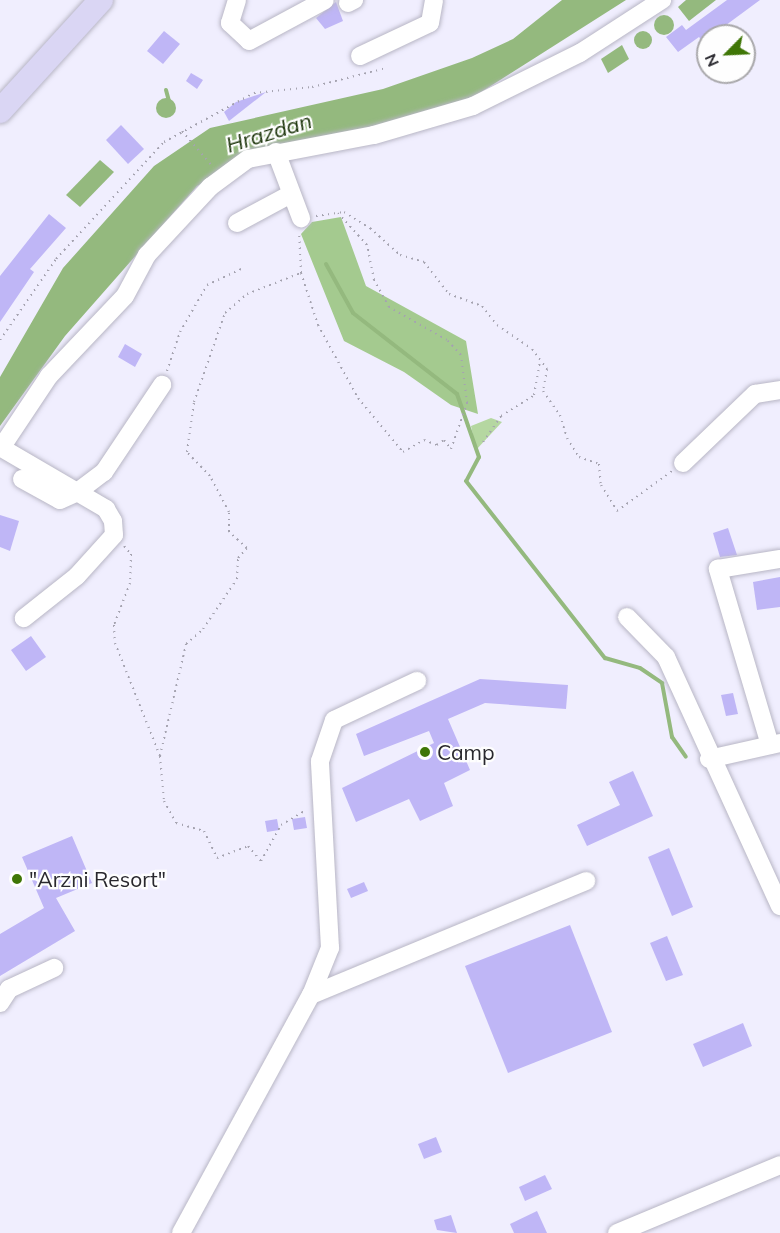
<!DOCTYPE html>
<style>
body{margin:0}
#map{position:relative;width:780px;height:1233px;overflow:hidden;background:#f0eefe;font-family:Mulish,sans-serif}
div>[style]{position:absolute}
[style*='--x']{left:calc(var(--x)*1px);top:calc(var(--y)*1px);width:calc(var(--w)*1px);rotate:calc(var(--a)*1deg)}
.green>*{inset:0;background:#b5d7a1}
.forest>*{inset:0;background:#a4ca8f}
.water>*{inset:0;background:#94b97e}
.round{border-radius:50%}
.stream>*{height:4px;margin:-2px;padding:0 2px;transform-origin:2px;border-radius:2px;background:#94b97e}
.building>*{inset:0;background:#bfb6f6}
.path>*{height:2px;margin-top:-1px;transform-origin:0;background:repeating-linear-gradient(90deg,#a5a3b0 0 1.5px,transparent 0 6px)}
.roads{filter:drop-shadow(0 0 2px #b8b6c5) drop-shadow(0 0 2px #b8b6c5)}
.minor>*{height:18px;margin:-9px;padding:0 9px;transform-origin:9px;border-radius:9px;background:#fff}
.major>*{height:24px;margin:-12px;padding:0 12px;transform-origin:12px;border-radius:12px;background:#dad6f4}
.dots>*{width:16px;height:16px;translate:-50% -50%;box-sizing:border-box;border:3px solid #fefefe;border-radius:50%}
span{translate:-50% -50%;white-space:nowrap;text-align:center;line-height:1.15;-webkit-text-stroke:4.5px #fefefe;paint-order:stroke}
.poi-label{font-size:21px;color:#29282e}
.left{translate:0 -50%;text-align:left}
.water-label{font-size:22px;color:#213910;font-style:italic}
.north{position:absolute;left:696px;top:24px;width:60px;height:60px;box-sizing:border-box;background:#fefefe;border:2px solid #a9a8ab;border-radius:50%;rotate:246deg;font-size:16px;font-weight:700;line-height:24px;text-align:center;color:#29282e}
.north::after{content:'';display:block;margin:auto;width:21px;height:27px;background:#3f7606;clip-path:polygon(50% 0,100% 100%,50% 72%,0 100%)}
</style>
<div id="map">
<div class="green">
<div style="clip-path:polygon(491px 418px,502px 422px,476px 450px,471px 426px)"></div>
</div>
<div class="forest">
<div style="clip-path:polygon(341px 217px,366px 286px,466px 341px,478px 414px,451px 405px,404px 372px,344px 341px,301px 234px,312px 222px)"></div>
</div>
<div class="water">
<div style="clip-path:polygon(562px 0,626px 0,459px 106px,216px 175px,197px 186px,65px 336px,0 426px,0 377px,63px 268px,154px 166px,210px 128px,383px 89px,472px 58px,513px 39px)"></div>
<div style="clip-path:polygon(686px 0,716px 0,689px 21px,678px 7px)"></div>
<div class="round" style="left:654px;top:15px;width:20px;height:20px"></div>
<div class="round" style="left:634px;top:31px;width:18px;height:18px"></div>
<div style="clip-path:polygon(622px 45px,629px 59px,608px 73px,601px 59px)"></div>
<div class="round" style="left:156px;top:98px;width:20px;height:20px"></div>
<div style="clip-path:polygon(100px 160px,114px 172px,80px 207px,66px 195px)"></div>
</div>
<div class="stream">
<div style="--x:166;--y:90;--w:11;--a:75"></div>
<div style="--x:326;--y:264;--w:56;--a:61.1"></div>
<div style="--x:353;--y:313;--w:132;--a:37.9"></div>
<div style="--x:457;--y:394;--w:67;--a:70.8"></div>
<div style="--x:479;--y:457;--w:27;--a:118"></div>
<div style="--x:466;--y:481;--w:225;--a:51.9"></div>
<div style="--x:605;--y:658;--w:36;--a:16"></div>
<div style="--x:640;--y:668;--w:27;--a:34"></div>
<div style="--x:662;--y:683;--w:55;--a:79.5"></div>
<div style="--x:672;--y:737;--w:24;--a:55"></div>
</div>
<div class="building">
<div style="clip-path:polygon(727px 0,760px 0,703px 42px,699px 37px,678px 52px,666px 37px,682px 25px,686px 30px)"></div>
<div style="clip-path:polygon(336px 2px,343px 21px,325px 29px,316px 18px)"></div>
<div style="clip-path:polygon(164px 31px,180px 44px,163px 64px,147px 51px)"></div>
<div style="clip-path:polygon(191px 73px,203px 80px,197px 89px,186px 81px)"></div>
<div style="clip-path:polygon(266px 92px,229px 121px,224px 112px,236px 102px)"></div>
<div style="clip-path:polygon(121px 125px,144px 149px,128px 164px,106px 140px)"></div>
<div style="clip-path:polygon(49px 214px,66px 228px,30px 269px,34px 272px,0 322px,0 276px)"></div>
<div style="clip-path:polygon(125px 344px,142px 354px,135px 367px,118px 357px)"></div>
<div style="clip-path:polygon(0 515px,19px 521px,10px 551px,0 547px)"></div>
<div style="clip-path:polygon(728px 528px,737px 555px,720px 557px,713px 533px)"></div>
<div style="clip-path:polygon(780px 577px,780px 607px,757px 610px,753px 582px)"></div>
<div style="clip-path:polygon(31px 636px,46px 657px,26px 671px,11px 650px)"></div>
<div style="clip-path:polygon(480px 679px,568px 685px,566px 709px,485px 703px,448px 719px,470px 770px,444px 783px,453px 806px,420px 821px,409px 799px,356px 822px,342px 788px,434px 743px,429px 731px,364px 756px,356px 734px)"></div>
<div style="clip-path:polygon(733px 693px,738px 714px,726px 716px,721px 695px)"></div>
<div style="clip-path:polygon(633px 771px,653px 816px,587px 846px,577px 825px,620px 805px,609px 782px)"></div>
<div style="clip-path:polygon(305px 817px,307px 828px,294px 830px,292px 819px)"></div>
<div style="clip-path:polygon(277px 819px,279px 830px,267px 832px,265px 821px)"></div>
<div style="clip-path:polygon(72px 836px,92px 883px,56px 898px,75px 931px,0 976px,0 934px,44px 908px,22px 857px)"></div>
<div style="clip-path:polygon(669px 848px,693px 907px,672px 916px,648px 857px)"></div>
<div style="clip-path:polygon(364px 882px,368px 891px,351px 898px,347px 889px)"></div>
<div style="clip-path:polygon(570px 925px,612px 1032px,508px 1073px,465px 966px)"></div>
<div style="clip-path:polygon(667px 936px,683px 975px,666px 981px,650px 943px)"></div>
<div style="clip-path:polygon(743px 1023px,752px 1046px,703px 1067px,693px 1044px)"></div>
<div style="clip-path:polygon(436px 1137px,442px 1152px,424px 1159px,418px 1144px)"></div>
<div style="clip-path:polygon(545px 1175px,552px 1189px,525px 1201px,519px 1187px)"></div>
<div style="clip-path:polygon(537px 1211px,547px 1233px,514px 1233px,510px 1224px)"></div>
<div style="clip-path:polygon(451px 1215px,457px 1233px,437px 1230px,434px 1220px)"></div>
</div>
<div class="path">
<div style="--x:182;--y:131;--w:48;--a:49.3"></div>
<div style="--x:316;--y:216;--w:28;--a:-8"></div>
<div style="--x:344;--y:212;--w:31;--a:32"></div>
<div style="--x:370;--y:228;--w:40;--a:42"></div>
<div style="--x:400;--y:255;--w:25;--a:16"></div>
<div style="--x:424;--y:262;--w:41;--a:52"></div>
<div style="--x:449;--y:294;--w:35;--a:20"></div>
<div style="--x:482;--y:306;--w:24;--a:52"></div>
<div style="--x:497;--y:325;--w:42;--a:34.4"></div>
<div style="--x:532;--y:349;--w:25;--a:53"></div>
<div style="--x:547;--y:369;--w:22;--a:100"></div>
<div style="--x:543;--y:391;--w:29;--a:55"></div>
<div style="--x:560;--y:415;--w:24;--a:73"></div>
<div style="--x:567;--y:438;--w:22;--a:58"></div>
<div style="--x:579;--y:457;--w:21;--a:19"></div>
<div style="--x:599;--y:464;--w:21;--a:85"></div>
<div style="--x:601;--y:485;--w:31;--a:58"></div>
<div style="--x:617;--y:511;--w:68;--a:-36"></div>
<div style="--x:301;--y:273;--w:55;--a:71.9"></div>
<div style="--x:318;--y:325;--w:83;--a:61.3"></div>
<div style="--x:358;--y:398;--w:70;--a:50.2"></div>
<div style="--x:403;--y:452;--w:24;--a:-30"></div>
<div style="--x:424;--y:440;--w:14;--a:21"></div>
<div style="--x:437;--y:445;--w:9;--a:-36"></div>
<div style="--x:444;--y:440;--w:11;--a:52"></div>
<div style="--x:451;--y:449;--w:49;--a:-70.8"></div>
<div style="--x:467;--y:403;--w:48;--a:-97.1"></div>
<div style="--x:461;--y:355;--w:21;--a:-133"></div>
<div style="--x:447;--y:340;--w:67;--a:-150.4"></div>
<div style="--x:389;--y:307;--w:31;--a:-119"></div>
<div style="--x:374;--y:280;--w:36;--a:-101"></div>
<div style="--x:367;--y:245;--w:43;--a:-132.2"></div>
<div style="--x:0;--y:340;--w:98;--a:-55.3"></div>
<div style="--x:56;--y:259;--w:159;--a:-47.3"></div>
<div style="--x:164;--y:142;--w:102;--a:-28.6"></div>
<div style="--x:254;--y:93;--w:58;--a:-5.9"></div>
<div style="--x:312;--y:87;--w:76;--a:-14.4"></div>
<div style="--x:167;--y:371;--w:41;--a:-71.6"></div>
<div style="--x:180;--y:332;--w:54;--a:-60.1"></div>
<div style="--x:207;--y:285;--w:38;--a:-25"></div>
<div style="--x:483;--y:442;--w:32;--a:-55"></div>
<div style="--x:501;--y:416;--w:39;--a:-32"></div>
<div style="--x:534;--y:395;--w:35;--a:-80"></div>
<div style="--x:124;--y:546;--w:11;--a:49"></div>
<div style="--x:131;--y:554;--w:29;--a:92"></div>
<div style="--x:130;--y:583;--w:45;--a:110.9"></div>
<div style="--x:114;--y:625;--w:18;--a:87"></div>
<div style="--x:115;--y:643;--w:122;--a:68.3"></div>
<div style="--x:160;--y:756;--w:45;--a:84.9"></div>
<div style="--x:164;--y:801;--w:25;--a:61"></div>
<div style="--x:176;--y:823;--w:29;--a:16"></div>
<div style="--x:204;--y:831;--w:30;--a:64"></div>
<div style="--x:217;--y:858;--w:33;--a:-21"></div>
<div style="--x:248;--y:846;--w:20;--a:49"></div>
<div style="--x:261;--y:861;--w:41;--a:-60.9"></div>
<div style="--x:281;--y:825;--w:29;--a:-31"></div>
<div style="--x:160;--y:756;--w:115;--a:-76.9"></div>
<div style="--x:186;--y:644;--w:23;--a:-41"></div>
<div style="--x:203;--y:629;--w:60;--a:-55.8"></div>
<div style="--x:237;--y:579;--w:21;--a:-87"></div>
<div style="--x:238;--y:558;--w:13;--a:-48"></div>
<div style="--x:247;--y:548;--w:24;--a:-138"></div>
<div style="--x:229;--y:532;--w:20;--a:-90"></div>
<div style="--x:229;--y:512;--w:41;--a:-117.8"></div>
<div style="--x:210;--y:476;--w:33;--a:-134"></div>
<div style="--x:187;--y:452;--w:50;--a:-82"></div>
<div style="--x:194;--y:402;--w:94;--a:-70.8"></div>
<div style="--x:225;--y:313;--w:29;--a:-41"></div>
<div style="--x:247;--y:294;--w:58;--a:-21.3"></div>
<div style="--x:301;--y:273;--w:41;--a:-92.8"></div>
</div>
<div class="roads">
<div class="minor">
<div style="--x:237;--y:0;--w:24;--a:107"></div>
<div style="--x:230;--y:23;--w:26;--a:43"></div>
<div style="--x:249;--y:41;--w:86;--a:-28.3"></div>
<div style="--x:348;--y:3;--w:7;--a:-27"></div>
<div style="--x:360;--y:56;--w:77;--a:-25.2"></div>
<div style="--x:430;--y:23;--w:23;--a:-80"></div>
<div style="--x:276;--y:152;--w:71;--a:69.3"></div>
<div style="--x:237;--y:223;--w:61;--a:-28.2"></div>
<div style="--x:0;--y:447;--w:123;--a:30.3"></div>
<div style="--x:106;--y:509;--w:14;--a:60"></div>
<div style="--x:113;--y:521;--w:14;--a:86"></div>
<div style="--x:114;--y:535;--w:55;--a:132.1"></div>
<div style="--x:77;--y:576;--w:68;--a:141.6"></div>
<div style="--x:1;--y:448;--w:87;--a:-56.3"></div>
<div style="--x:49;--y:376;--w:110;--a:-46.5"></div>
<div style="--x:125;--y:296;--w:47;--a:-61.8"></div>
<div style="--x:147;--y:255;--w:93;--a:-47.2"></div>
<div style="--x:210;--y:187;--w:47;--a:-36.4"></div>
<div style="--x:248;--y:159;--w:128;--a:-10.8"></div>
<div style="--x:374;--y:135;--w:103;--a:-16.3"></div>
<div style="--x:473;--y:106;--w:119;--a:-26.4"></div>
<div style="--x:580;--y:53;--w:98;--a:-32.9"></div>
<div style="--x:683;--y:463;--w:100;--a:-43.8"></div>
<div style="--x:755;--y:394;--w:25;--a:-9"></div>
<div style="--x:22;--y:479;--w:43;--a:28.9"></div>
<div style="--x:60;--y:500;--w:17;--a:-24"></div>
<div style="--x:76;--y:493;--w:35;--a:-37"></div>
<div style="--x:104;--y:472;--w:105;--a:-56.3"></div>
<div style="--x:627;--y:617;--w:56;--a:45.7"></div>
<div style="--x:666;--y:657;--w:274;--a:65.4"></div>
<div style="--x:770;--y:745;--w:184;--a:-106.5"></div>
<div style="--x:718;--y:569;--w:63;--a:-9.2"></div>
<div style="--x:709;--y:759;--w:73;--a:-12.7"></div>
<div style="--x:311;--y:995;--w:298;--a:-22.5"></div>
<div style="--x:0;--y:1003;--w:17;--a:-57"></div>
<div style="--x:9;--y:989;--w:50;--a:-25"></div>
<div style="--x:181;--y:1233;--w:271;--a:-61.4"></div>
<div style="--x:311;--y:995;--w:51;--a:-68"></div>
<div style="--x:330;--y:948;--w:187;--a:-93.1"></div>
<div style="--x:320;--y:761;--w:43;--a:-71.1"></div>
<div style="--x:334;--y:720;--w:92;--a:-25.2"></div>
<div style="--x:617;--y:1233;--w:177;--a:-22.6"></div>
</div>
<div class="major">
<div style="--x:0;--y:111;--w:150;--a:-47.7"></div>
</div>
</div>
<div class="dots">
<div style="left:425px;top:752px;background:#3f7606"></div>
<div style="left:17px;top:879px;background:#3f7606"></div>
</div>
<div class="poi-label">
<span class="left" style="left:437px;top:752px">Camp</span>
<span class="left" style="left:29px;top:879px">"Arzni Resort"</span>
</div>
<div class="water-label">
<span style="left:269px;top:133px;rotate:-17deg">Hrazdan</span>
</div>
<div class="north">N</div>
</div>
